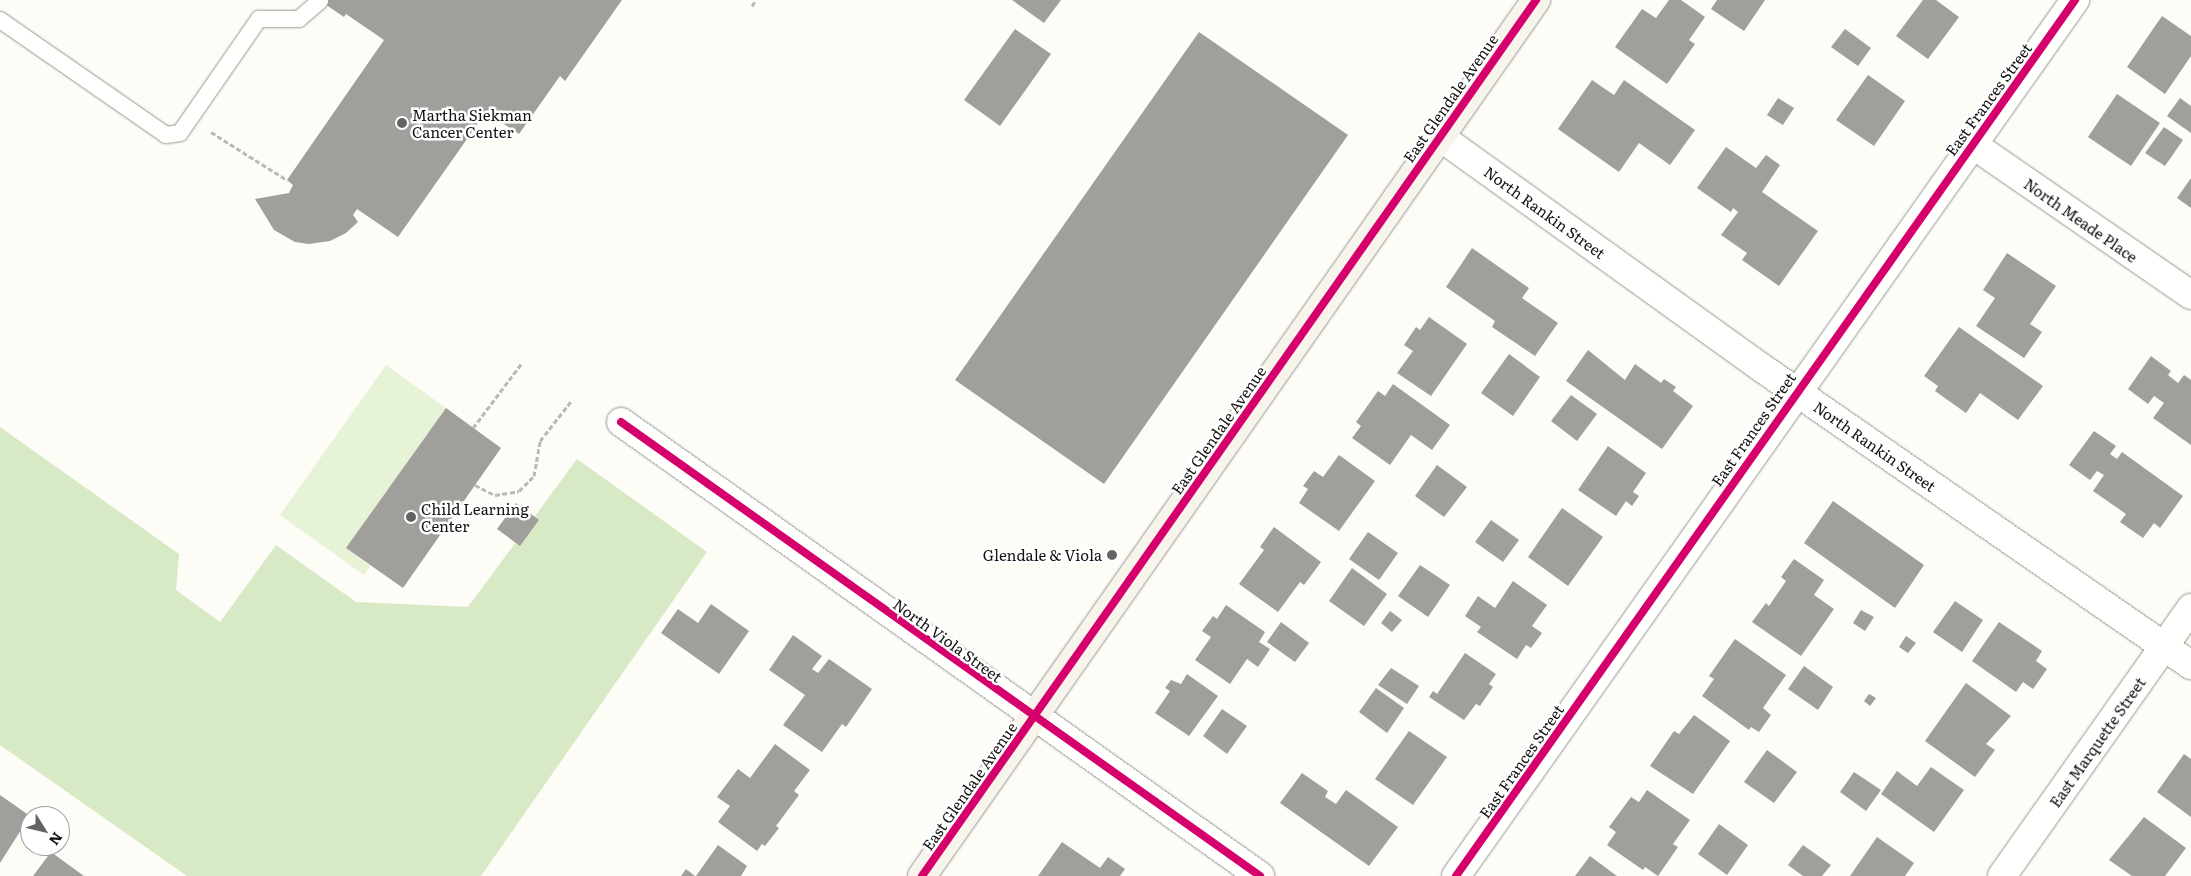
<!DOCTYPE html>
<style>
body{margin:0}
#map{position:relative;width:2191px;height:876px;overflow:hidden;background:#fdfcf7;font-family:Literata,serif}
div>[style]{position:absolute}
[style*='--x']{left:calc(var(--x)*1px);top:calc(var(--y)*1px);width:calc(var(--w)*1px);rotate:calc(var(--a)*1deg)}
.green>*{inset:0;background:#e7f3d7}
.forest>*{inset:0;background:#d8eac5}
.building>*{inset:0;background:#a19f9c}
.path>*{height:3px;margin-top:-1.5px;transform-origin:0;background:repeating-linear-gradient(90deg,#b9b9b8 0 5px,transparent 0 7.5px)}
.roads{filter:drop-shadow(0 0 1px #979795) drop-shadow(0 0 1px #979795)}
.lane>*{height:16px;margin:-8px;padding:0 8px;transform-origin:8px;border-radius:8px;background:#fffffe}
.street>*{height:28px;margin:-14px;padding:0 14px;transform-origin:14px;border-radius:14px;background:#fffffe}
.secondary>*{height:28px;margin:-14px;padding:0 14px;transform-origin:14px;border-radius:14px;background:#f6f4eb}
.cycleway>*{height:8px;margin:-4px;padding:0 4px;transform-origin:4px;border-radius:4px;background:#d6006c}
.dots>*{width:14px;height:14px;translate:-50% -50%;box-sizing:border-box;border:2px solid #fff;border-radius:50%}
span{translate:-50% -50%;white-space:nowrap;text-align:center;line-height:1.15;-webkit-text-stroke:5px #fff;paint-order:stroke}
.street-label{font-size:15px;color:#111}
.poi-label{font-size:15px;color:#111}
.left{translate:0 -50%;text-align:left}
.right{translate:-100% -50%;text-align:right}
.north{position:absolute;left:20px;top:806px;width:50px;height:50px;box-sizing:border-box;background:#fff;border:1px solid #a0a0a0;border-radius:50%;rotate:126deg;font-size:14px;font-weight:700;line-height:20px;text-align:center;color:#111}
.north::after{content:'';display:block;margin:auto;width:18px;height:22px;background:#646362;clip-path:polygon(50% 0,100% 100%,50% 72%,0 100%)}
</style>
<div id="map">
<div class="green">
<div style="clip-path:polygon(386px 365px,446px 408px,346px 548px,370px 566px,364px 575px,280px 515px)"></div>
</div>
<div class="forest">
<div style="clip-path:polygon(0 427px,179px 554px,176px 590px,220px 622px,276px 545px,356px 602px,468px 607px,577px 459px,707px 552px,481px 876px,187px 876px,0 745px)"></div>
</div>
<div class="building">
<div style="clip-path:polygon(319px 0,622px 0,565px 81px,560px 76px,519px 134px,486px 112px,398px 237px,357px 209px,353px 215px,358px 222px,346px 233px,330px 241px,309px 244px,295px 242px,274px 230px,255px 199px,289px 193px,293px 185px,287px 180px,384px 40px,346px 14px,344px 17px)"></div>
<div style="clip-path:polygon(1012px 0,1061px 0,1044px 23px)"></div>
<div style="clip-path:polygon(1669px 0,1681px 0,1705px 17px,1689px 40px,1695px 44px,1667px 84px,1615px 47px,1642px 9px,1656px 18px)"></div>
<div style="clip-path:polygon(1717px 0,1765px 0,1744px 31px,1711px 9px)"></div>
<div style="clip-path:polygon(1923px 0,1936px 0,1959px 17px,1928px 59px,1896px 36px)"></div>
<div style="clip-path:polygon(2162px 16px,2191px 36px,2191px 56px,2165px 94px,2127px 67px)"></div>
<div style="clip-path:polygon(1015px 29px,1051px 54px,1000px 126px,964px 100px)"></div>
<div style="clip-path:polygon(1845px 29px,1871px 48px,1858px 66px,1831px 47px)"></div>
<div style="clip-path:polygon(1199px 32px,1348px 135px,1104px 484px,955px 380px)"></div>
<div style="clip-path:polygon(1868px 75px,1905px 101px,1874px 146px,1836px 120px)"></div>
<div style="clip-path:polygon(1592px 80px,1614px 95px,1624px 80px,1695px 130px,1670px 165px,1639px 143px,1619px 172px,1558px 129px)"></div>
<div style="clip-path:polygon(2117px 94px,2160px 123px,2131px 166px,2088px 137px)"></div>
<div style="clip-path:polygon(1778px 98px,1794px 108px,1783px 125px,1767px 115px)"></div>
<div style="clip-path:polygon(2180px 98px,2191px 106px,2191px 133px,2167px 116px)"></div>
<div style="clip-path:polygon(2164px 127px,2183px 140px,2165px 166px,2145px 153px)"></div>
<div style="clip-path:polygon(1726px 147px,1756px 168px,1766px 155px,1780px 165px,1762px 192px,1818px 231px,1779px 286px,1742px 260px,1747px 253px,1721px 235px,1738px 212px,1733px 208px,1731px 212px,1697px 188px)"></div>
<div style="clip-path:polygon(2191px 178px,2191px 208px,2177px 198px)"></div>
<div style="clip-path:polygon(1472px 248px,1529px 288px,1522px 298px,1558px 323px,1535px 356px,1492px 327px,1495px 321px,1446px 287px)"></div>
<div style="clip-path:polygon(2007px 253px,2056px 286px,2030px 324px,2042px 332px,2024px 358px,1976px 326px,1995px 298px,1983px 290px)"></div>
<div style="clip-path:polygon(1429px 317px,1467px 344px,1431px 396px,1397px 373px,1413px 351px,1404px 345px,1416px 327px,1420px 330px)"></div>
<div style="clip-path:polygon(1959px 327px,2043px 386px,2018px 420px,1980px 393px,1966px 413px,1935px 391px,1938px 386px,1924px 376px)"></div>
<div style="clip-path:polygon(1588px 350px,1625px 380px,1635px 364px,1661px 383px,1664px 379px,1676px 387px,1673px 391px,1693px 406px,1662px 449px,1566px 381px)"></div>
<div style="clip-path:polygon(1509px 354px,1540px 377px,1513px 416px,1481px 393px)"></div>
<div style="clip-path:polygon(2151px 356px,2171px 371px,2168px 375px,2178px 383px,2184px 375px,2191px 380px,2191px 445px,2153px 418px,2164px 403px,2154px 396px,2148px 404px,2128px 389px)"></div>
<div style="clip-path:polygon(1393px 384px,1450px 425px,1432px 450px,1411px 435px,1390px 465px,1352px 438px,1361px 426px,1356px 422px,1378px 391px,1385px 396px)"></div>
<div style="clip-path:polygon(1571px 395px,1597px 414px,1577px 441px,1551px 421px)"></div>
<div style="clip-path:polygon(446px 408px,501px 448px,403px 588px,346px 548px)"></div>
<div style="clip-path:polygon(2094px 431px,2116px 446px,2110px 454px,2117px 459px,2122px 452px,2183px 496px,2160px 528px,2154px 523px,2143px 538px,2120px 522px,2126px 514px,2093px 491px,2104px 475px,2097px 471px,2090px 480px,2069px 465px)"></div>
<div style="clip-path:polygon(1608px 446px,1646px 473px,1633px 492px,1639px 496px,1632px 506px,1626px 501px,1616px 516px,1578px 490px)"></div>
<div style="clip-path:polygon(1339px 455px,1375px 481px,1339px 531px,1299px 503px,1308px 489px,1303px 486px,1314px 471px,1323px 477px)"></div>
<div style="clip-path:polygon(1437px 465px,1467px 487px,1444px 517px,1415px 496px)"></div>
<div style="clip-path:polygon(1833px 501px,1924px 565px,1895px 608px,1804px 543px)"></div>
<div style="clip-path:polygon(516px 503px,539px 520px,520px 546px,497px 529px)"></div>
<div style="clip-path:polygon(1562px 508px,1603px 537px,1568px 586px,1528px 557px)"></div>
<div style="clip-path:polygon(1491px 520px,1519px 540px,1503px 562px,1475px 542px)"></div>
<div style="clip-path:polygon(1274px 527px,1321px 562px,1304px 585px,1300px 582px,1278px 612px,1239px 584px,1264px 550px,1260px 547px)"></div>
<div style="clip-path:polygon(1368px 532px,1398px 553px,1379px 580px,1349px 559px)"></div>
<div style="clip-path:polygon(1794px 559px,1824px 580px,1814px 595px,1834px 609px,1801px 656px,1752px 622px,1766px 603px,1769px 606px,1786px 581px,1781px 577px)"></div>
<div style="clip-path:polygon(1420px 565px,1450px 585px,1428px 617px,1398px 596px)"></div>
<div style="clip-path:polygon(1352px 568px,1387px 594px,1364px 626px,1329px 601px)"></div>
<div style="clip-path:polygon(1513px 581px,1547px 605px,1532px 626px,1542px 633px,1531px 648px,1526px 645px,1517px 659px,1477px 632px,1481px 627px,1465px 616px,1478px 596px,1495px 608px)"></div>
<div style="clip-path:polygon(1955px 601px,1983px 620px,1962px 652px,1933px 632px)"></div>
<div style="clip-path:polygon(711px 604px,749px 631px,719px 674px,661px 633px,678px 609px,698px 623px)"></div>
<div style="clip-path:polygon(1226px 605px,1265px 632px,1259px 642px,1270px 649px,1258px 667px,1247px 659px,1230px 684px,1195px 660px,1211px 637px,1202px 631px,1213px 616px,1217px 619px)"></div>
<div style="clip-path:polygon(1861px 610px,1874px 617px,1865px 631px,1853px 623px)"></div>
<div style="clip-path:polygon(1390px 611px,1402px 620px,1392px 632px,1381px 623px)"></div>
<div style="clip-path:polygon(1281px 622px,1309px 643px,1295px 662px,1267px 642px)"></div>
<div style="clip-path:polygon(1999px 622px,2042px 651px,2036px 661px,2047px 669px,2033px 689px,2023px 682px,2016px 692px,1972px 661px)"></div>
<div style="clip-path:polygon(793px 635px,822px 656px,812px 669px,818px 673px,829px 659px,872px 689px,846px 727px,842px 724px,822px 752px,783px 725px,805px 695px,769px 670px)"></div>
<div style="clip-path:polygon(1906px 636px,1916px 643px,1908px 653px,1899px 647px)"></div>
<div style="clip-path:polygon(1735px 639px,1786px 675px,1763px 708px,1771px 715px,1759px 732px,1751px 727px,1749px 730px,1702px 696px,1714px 679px,1709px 676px)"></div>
<div style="clip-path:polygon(1465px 653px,1496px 674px,1489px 684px,1493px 687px,1480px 706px,1476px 704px,1464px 720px,1429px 697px,1433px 691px,1437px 694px)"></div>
<div style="clip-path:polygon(1804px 666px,1833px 687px,1818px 710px,1788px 689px)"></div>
<div style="clip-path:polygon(1391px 668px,1419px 686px,1407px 704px,1378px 685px)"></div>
<div style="clip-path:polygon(1187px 674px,1218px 696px,1189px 736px,1155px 713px,1170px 691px,1165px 688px,1171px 680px,1181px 684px)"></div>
<div style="clip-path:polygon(1966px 683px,2011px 716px,1986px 744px,1995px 750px,1975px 777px,1925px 741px)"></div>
<div style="clip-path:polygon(1376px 688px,1404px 708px,1387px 733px,1359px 712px)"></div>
<div style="clip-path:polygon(1869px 694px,1876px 698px,1870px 706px,1864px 701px)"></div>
<div style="clip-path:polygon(1222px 709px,1247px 726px,1227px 754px,1203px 736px)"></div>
<div style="clip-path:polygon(1694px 715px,1730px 741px,1693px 794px,1650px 766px,1674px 731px,1679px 734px)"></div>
<div style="clip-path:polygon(1409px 731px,1447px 757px,1413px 805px,1375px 779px)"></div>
<div style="clip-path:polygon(775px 744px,810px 770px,794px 791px,799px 795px,776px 826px,779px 828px,765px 846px,762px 844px,757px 851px,718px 822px,730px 806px,717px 797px,738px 769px,750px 778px)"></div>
<div style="clip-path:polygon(1767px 750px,1797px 772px,1774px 803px,1744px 782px)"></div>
<div style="clip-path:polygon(2184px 754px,2191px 759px,2191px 817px,2157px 792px)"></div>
<div style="clip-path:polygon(1931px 767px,1964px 790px,1934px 832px,1881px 794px,1897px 771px,1917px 786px)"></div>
<div style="clip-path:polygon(1854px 772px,1881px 790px,1866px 811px,1840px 792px)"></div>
<div style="clip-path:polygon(1302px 773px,1328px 791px,1325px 797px,1336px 804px,1346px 790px,1398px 827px,1369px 866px,1280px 803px)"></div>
<div style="clip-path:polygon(1647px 790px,1690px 820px,1673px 844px,1678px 847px,1658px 876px,1645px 867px,1643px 870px,1607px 845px,1616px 832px,1609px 827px,1631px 797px,1639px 802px)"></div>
<div style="clip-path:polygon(0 795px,30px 816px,0 863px)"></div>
<div style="clip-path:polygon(2144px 817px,2186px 848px,2165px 876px,2132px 876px,2109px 860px)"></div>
<div style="clip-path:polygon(1719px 824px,1748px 845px,1727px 875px,1698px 854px)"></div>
<div style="clip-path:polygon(1877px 837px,1914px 863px,1905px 876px,1850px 876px)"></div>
<div style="clip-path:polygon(1062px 842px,1100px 868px,1108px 857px,1125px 869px,1120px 876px,1038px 876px)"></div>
<div style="clip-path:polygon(718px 845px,747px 866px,741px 876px,696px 876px)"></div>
<div style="clip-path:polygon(1803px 845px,1831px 865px,1822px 876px,1803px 876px,1788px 865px)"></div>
<div style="clip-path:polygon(51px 852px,84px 876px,33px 876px)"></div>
<div style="clip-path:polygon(1590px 856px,1617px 876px,1575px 876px)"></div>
<div style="clip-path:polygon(686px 869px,695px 876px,681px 876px)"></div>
</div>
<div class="path">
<div style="--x:752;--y:6;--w:7;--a:-56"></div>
<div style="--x:211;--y:132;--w:90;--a:32.3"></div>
<div style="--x:473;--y:428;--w:80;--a:-53.1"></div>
<div style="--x:475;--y:485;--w:22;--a:27"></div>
<div style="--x:495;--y:495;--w:24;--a:-9"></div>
<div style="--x:519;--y:491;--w:21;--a:-45"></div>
<div style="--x:534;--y:476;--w:36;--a:-80"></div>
<div style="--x:540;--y:441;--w:52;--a:-52"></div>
</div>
<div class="roads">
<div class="lane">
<div style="--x:0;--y:20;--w:202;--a:34.7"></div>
<div style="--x:166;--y:135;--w:14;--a:-8"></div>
<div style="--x:180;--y:133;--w:139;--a:-55.3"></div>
<div style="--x:259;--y:19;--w:40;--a:0"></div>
<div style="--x:299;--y:19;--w:28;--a:-41"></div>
</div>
<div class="street">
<div style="--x:1439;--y:136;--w:398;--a:35.7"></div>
<div style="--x:1762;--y:368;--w:522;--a:34.7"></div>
<div style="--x:1972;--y:144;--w:266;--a:34.6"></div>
<div style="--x:621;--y:422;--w:784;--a:35.39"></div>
<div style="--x:1456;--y:876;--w:1073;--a:-54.75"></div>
<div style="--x:2002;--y:876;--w:328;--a:-54.8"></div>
</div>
<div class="secondary">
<div style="--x:922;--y:876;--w:1070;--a:-54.97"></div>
</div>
</div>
<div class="cycleway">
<div style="--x:621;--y:422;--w:784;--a:35.39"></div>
<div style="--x:922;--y:876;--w:1070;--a:-54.97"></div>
<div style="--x:1456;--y:876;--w:1073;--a:-54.75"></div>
</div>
<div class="dots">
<div style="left:402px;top:123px;background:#646362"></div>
<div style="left:411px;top:517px;background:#646362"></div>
<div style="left:1112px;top:555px;background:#646362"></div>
</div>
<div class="street-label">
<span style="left:1450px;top:98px;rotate:-55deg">East Glendale Avenue</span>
<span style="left:1988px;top:99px;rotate:-54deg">East Frances Street</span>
<span style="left:1545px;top:212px;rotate:36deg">North Rankin Street</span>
<span style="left:2081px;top:220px;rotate:35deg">North Meade Place</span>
<span style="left:1753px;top:429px;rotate:-55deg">East Frances Street</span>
<span style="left:1218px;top:430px;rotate:-55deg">East Glendale Avenue</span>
<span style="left:1875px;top:446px;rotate:35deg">North Rankin Street</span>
<span style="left:948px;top:640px;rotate:36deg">North Viola Street</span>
<span style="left:2097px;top:742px;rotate:-55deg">East Marquette Street</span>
<span style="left:1521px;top:761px;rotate:-55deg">East Frances Street</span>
<span style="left:969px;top:786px;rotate:-55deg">East Glendale Avenue</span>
</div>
<div class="poi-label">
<span class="left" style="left:412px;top:123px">Martha Siekman<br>Cancer Center</span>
<span class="left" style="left:421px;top:517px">Child Learning<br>Center</span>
<span class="right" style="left:1102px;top:555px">Glendale &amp; Viola</span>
</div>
<div class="north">N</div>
</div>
